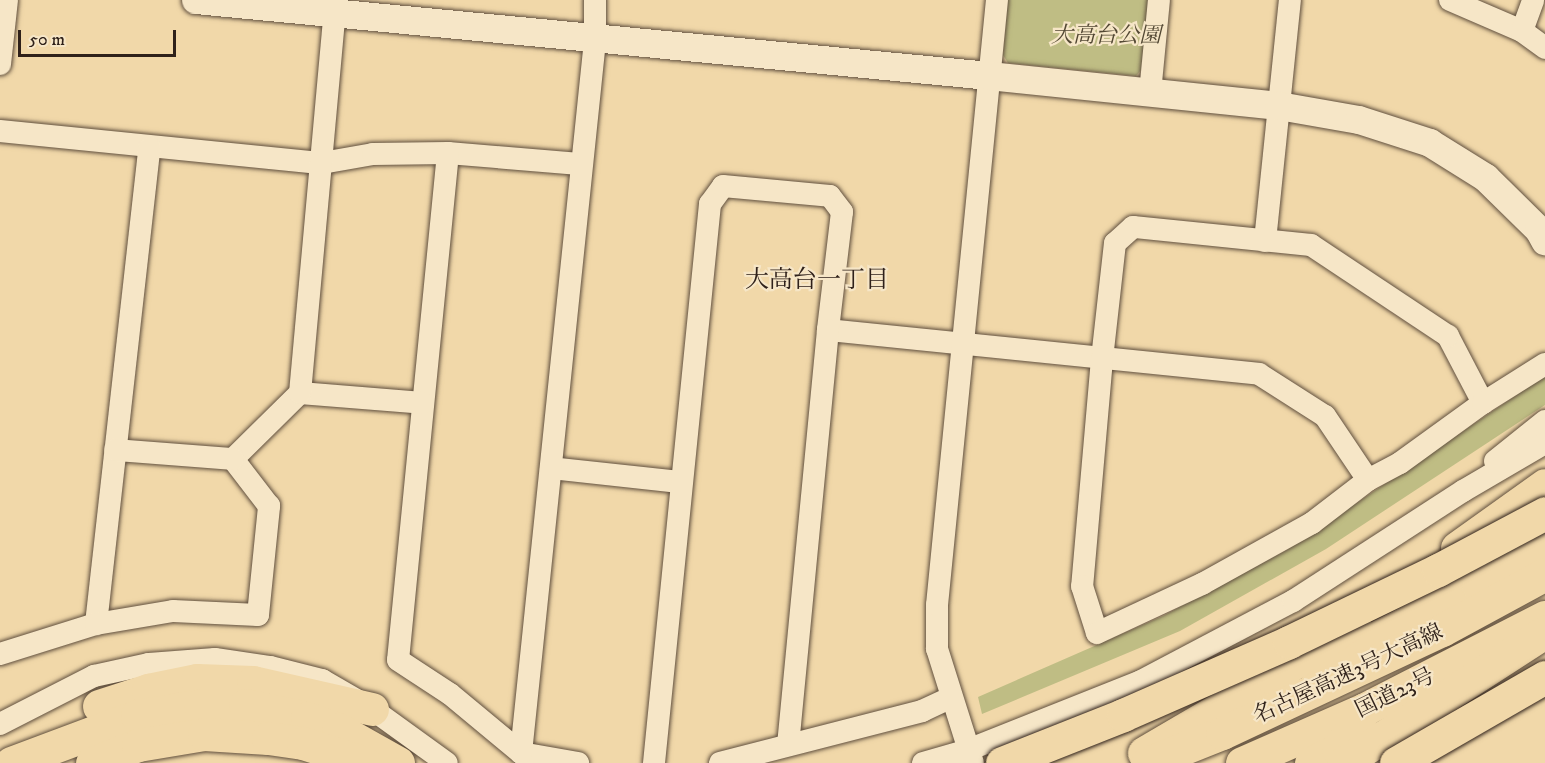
<!DOCTYPE html>
<meta charset="utf-8">
<style>
body{margin:0}
#map{position:relative;width:1545px;height:763px;overflow:hidden;background:#f1d8a9;font-family:"IM FELL DW Pica","Noto Serif JP",serif}
div>[style]{position:absolute}
[style*='--x']{left:calc(var(--x)*1px);top:calc(var(--y)*1px);width:calc(var(--w)*1px);rotate:calc(var(--a)*1deg)}
.green>*{inset:0;background:#bfbd84}
.roads{filter:drop-shadow(0 0 2px #604f3e) drop-shadow(0 0 2px #604f3e)}
.minor>*{height:22px;margin:-11px;padding:0 11px;transform-origin:11px;border-radius:11px;background:#f6e6c7}
.tertiary>*{height:28px;margin:-14px;padding:0 14px;transform-origin:14px;border-radius:14px;background:#f6e6c7}
.trunk>*{height:33px;margin:-16.5px;padding:0 16.5px;transform-origin:16.5px;border-radius:16.5px;background:#f1d8a9}
.motorway>*{height:33px;margin:-16.5px;padding:0 16.5px;transform-origin:16.5px;border-radius:16.5px;background:#f1d8a9}
.bridges{filter:drop-shadow(0 0 2px #2f211a) drop-shadow(0 0 2px #2f211a)}
.motorway-bridge>*{height:33px;margin:-16.5px;padding:0 16.5px;transform-origin:16.5px;border-radius:16.5px;background:#f1d8a9}
span{translate:-50% -50%;white-space:nowrap;text-align:center;line-height:1.15;-webkit-text-stroke:4.5px #f6e6c7;paint-order:stroke}
.park-label{font-size:22px;color:#534834;font-style:italic}
.street-label{font-size:22px;color:#2f211a}
.neighbourhood-label{font-size:24px;color:#2f211a}
.scale{position:absolute;left:18px;top:30px;width:158px;height:27px;box-sizing:border-box;border:3px solid #2f211a;border-top:0;padding-left:8px;font-size:18px;line-height:21px;white-space:nowrap;color:#2f211a;-webkit-text-stroke:4px #f6e6c7;paint-order:stroke}
</style>
<div id="map">
<div class="green">
<div style="clip-path:polygon(1008px 0,1149px 0,1141px 70px,1136px 76px,1008px 63px,1003px 55px)"></div>
<div style="clip-path:polygon(1545px 376px,1545px 405px,1326px 549px,1180px 631px,982px 714px,978px 697px,1163px 616px,1287px 550px)"></div>
</div>
<div class="roads">
<div class="minor">
<div style="--x:1450;--y:0;--w:78;--a:23.3"></div>
<div style="--x:1522;--y:31;--w:29;--a:36"></div>
<div style="--x:1522;--y:31;--w:33;--a:-70"></div>
<div style="--x:0;--y:64;--w:64;--a:-83.8"></div>
<div style="--x:1150;--y:93;--w:93;--a:-84.5"></div>
<div style="--x:0;--y:131;--w:324;--a:5.7"></div>
<div style="--x:322;--y:163;--w:52;--a:-10"></div>
<div style="--x:373;--y:154;--w:75;--a:-0.8"></div>
<div style="--x:448;--y:153;--w:132;--a:4.8"></div>
<div style="--x:448;--y:153;--w:509;--a:95.63"></div>
<div style="--x:398;--y:660;--w:62;--a:33.2"></div>
<div style="--x:450;--y:694;--w:92;--a:39.7"></div>
<div style="--x:521;--y:753;--w:58;--a:10"></div>
<div style="--x:1265;--y:241;--w:242;--a:-84.1"></div>
<div style="--x:828;--y:330;--w:433;--a:5.8"></div>
<div style="--x:1259;--y:374;--w:78;--a:32.5"></div>
<div style="--x:1325;--y:416;--w:77;--a:56.1"></div>
<div style="--x:300;--y:393;--w:123;--a:4.6"></div>
<div style="--x:1483;--y:403;--w:76;--a:-117.6"></div>
<div style="--x:1448;--y:336;--w:164;--a:-146.4"></div>
<div style="--x:1311;--y:245;--w:179;--a:-174.2"></div>
<div style="--x:1133;--y:227;--w:24;--a:138"></div>
<div style="--x:1115;--y:243;--w:117;--a:96.4"></div>
<div style="--x:1102;--y:359;--w:228;--a:95"></div>
<div style="--x:1082;--y:586;--w:49;--a:72.3"></div>
<div style="--x:1097;--y:633;--w:116;--a:-25"></div>
<div style="--x:1202;--y:584;--w:126;--a:-29"></div>
<div style="--x:1312;--y:523;--w:71;--a:-37.5"></div>
<div style="--x:1368;--y:480;--w:36;--a:-28"></div>
<div style="--x:1400;--y:463;--w:102;--a:-35.9"></div>
<div style="--x:1483;--y:403;--w:73;--a:-32.2"></div>
<div style="--x:233;--y:459;--w:94;--a:-44.6"></div>
<div style="--x:300;--y:393;--w:395;--a:-84.8"></div>
<div style="--x:1495;--y:461;--w:64;--a:-38.7"></div>
<div style="--x:551;--y:468;--w:130;--a:6.2"></div>
<div style="--x:96;--y:624;--w:479;--a:-83.6"></div>
<div style="--x:0;--y:654;--w:101;--a:-17.4"></div>
<div style="--x:96;--y:624;--w:78;--a:-9.6"></div>
<div style="--x:173;--y:611;--w:85;--a:2.7"></div>
<div style="--x:258;--y:615;--w:110;--a:-84.2"></div>
<div style="--x:269;--y:506;--w:59;--a:-127.5"></div>
<div style="--x:233;--y:459;--w:118;--a:-175.6"></div>
<div style="--x:0;--y:724;--w:106;--a:-27.1"></div>
<div style="--x:94;--y:676;--w:56;--a:-12.3"></div>
<div style="--x:149;--y:664;--w:66;--a:-4.3"></div>
<div style="--x:215;--y:659;--w:56;--a:8.3"></div>
<div style="--x:270;--y:667;--w:54;--a:14"></div>
<div style="--x:322;--y:680;--w:58;--a:30.1"></div>
<div style="--x:372;--y:709;--w:92;--a:35.8"></div>
<div style="--x:521;--y:753;--w:717;--a:-84.07"></div>
<div style="--x:595;--y:40;--w:40;--a:-90"></div>
<div style="--x:654;--y:763;--w:562;--a:-84.28"></div>
<div style="--x:710;--y:204;--w:22;--a:-54"></div>
<div style="--x:723;--y:186;--w:107;--a:5.3"></div>
<div style="--x:830;--y:196;--w:20;--a:53"></div>
<div style="--x:842;--y:212;--w:119;--a:96.8"></div>
<div style="--x:828;--y:330;--w:416;--a:95.5"></div>
<div style="--x:720;--y:763;--w:209;--a:-14.4"></div>
<div style="--x:922;--y:711;--w:31;--a:-25"></div>
<div style="--x:923;--y:763;--w:47;--a:-16.1"></div>
<div style="--x:968;--y:750;--w:186;--a:-21.7"></div>
<div style="--x:1141;--y:681;--w:172;--a:-27.8"></div>
<div style="--x:1293;--y:601;--w:202;--a:-32.9"></div>
<div style="--x:1463;--y:491;--w:95;--a:-30.3"></div>
<div style="--x:973;--y:763;--w:120;--a:-107.5"></div>
<div style="--x:937;--y:649;--w:44;--a:-90"></div>
<div style="--x:937;--y:605;--w:608;--a:-84.34"></div>
</div>
<div class="tertiary">
<div style="--x:196;--y:0;--w:797;--a:5.47"></div>
<div style="--x:989;--y:76;--w:292;--a:5.9"></div>
<div style="--x:1279;--y:106;--w:81;--a:9.9"></div>
<div style="--x:1359;--y:120;--w:75;--a:17.9"></div>
<div style="--x:1430;--y:143;--w:66;--a:32"></div>
<div style="--x:1486;--y:178;--w:74;--a:44.5"></div>
<div style="--x:1539;--y:230;--w:13;--a:61"></div>
</div>
<div class="trunk">
<div style="--x:1457;--y:548;--w:108;--a:-35.6"></div>
<div style="--x:1315;--y:668;--w:182;--a:-26.7"></div>
<div style="--x:1478;--y:586;--w:79;--a:-31.5"></div>
<div style="--x:1144;--y:753;--w:148;--a:-30.4"></div>
<div style="--x:1272;--y:678;--w:100;--a:-34.8"></div>
<div style="--x:1242;--y:763;--w:134;--a:-23.7"></div>
<div style="--x:1365;--y:709;--w:202;--a:-27.1"></div>
</div>
<div class="motorway">
<div style="--x:99;--y:706;--w:52;--a:-18.1"></div>
<div style="--x:148;--y:690;--w:50;--a:-11.5"></div>
<div style="--x:197;--y:680;--w:56;--a:2"></div>
<div style="--x:253;--y:682;--w:122;--a:12.8"></div>
<div style="--x:11;--y:763;--w:134;--a:-20.5"></div>
<div style="--x:137;--y:716;--w:64;--a:-9.9"></div>
<div style="--x:200;--y:705;--w:45;--a:0"></div>
<div style="--x:245;--y:705;--w:63;--a:11.8"></div>
<div style="--x:307;--y:718;--w:33;--a:20"></div>
<div style="--x:338;--y:729;--w:69;--a:29.5"></div>
<div style="--x:92;--y:763;--w:49;--a:-21.4"></div>
<div style="--x:138;--y:745;--w:67;--a:-9.5"></div>
<div style="--x:204;--y:734;--w:64;--a:3.6"></div>
<div style="--x:268;--y:738;--w:35;--a:8"></div>
<div style="--x:303;--y:743;--w:65;--a:17.9"></div>
<div style="--x:1147;--y:763;--w:81;--a:-21.8"></div>
<div style="--x:1222;--y:733;--w:243;--a:-25.1"></div>
<div style="--x:1442;--y:630;--w:117;--a:-28.5"></div>
<div style="--x:1311;--y:763;--w:30;--a:-27"></div>
<div style="--x:1338;--y:749;--w:48;--a:-56"></div>
<div style="--x:1343;--y:763;--w:241;--a:-33"></div>
</div>
</div>
<div class="bridges">
<div class="motorway-bridge">
<div style="--x:1002;--y:763;--w:130;--a:-21.6"></div>
<div style="--x:1123;--y:715;--w:181;--a:-23.7"></div>
<div style="--x:1289;--y:642;--w:165;--a:-25.8"></div>
<div style="--x:1438;--y:570;--w:121;--a:-28"></div>
<div style="--x:1396;--y:763;--w:172;--a:-30"></div>
</div>
</div>
<div class="park-label">
<span style="left:1106px;top:36px">大高台公園</span>
</div>
<div class="street-label">
<span style="left:1348px;top:674px;rotate:-25deg">名古屋高速3号大高線</span>
<span style="left:1395px;top:693px;rotate:-26deg">国道23号</span>
</div>
<div class="neighbourhood-label">
<span style="left:817px;top:281px">大高台一丁目</span>
</div>
<div class="scale">50 m</div>
</div>
